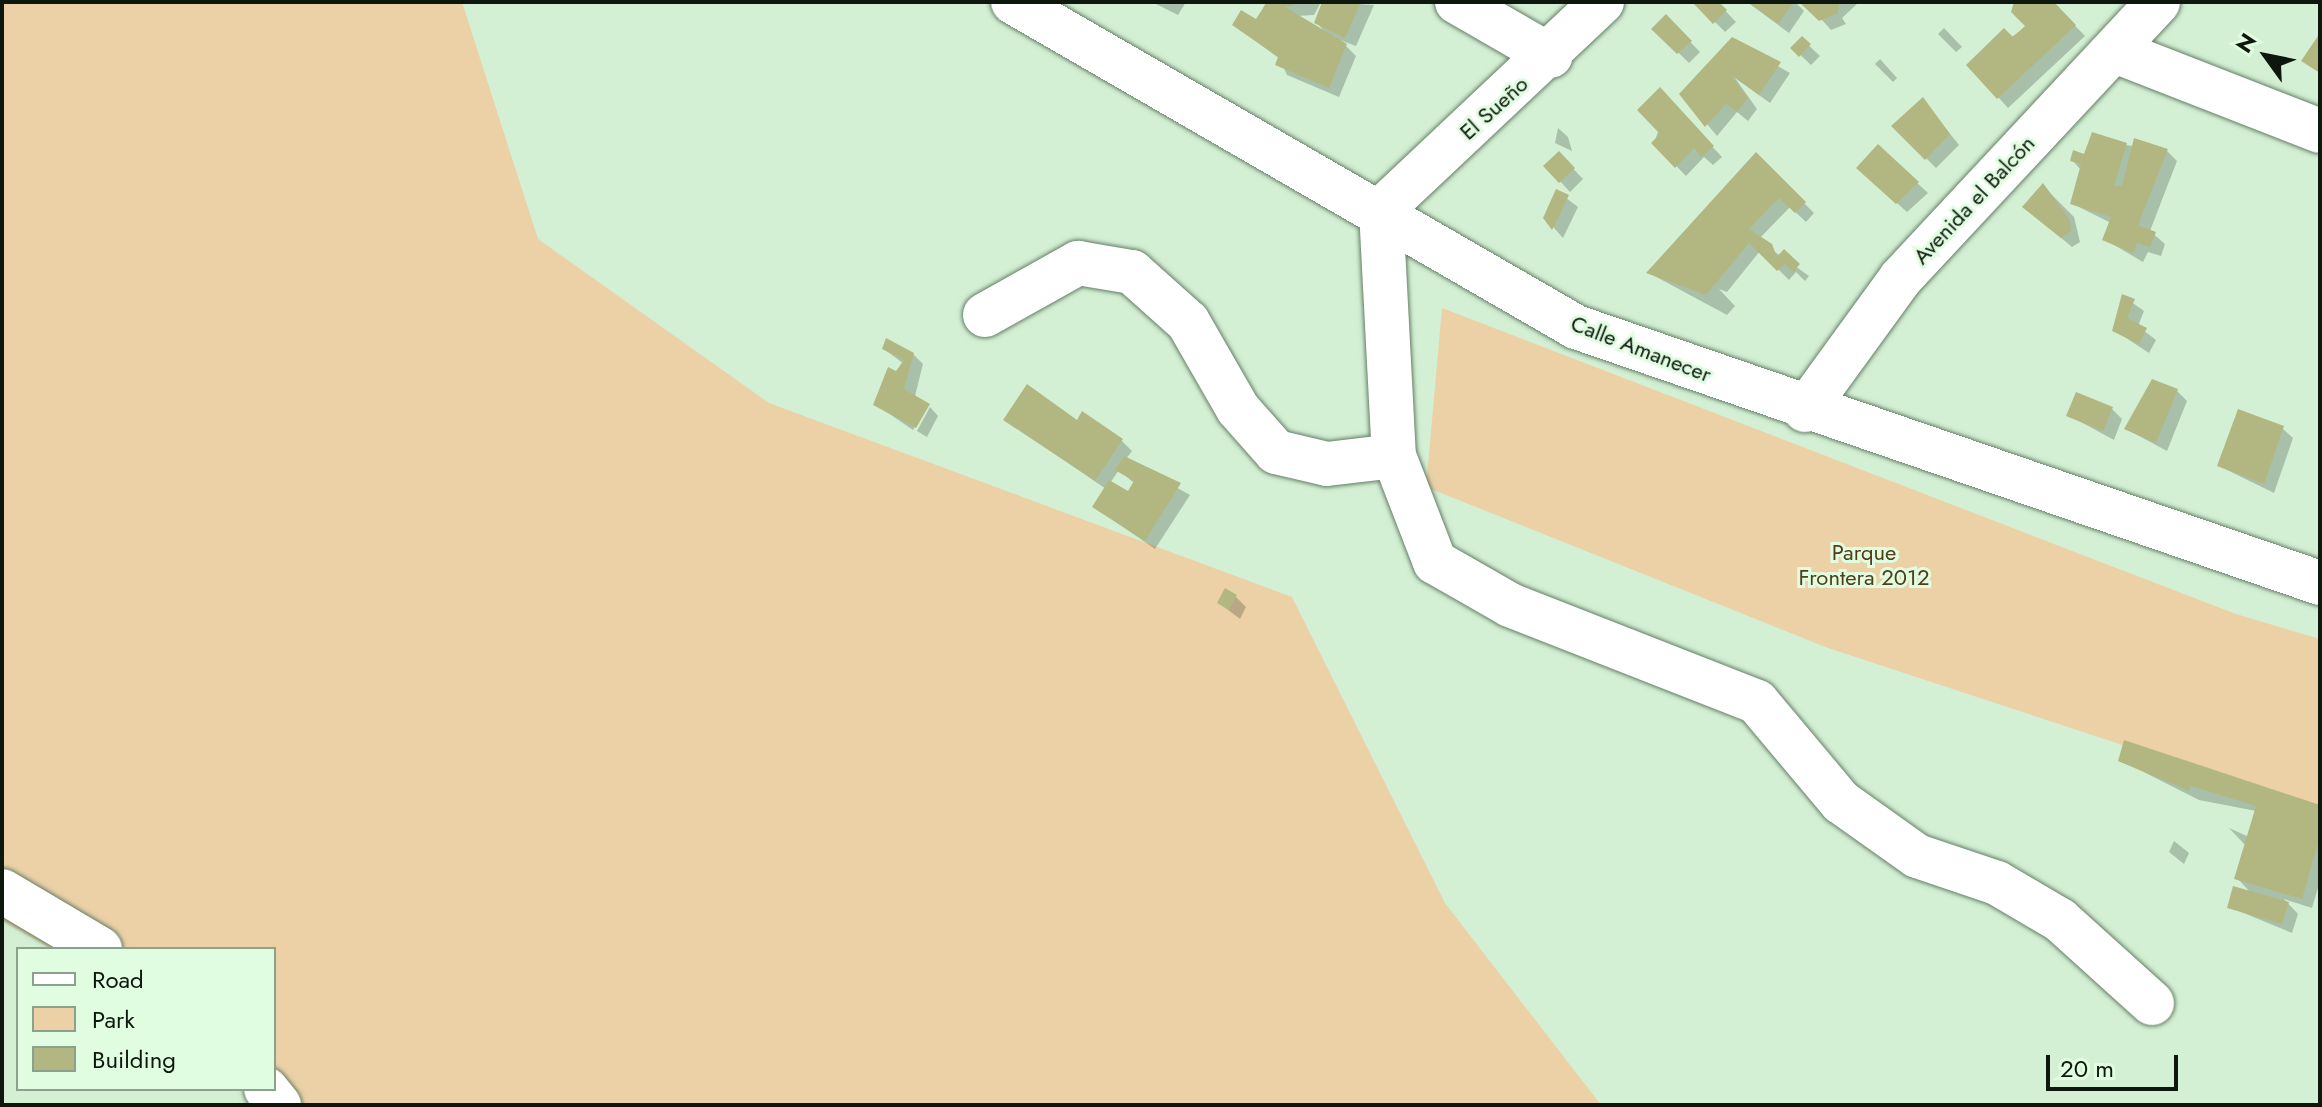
<!DOCTYPE html>
<meta charset="utf-8">
<style>
body{margin:0}
#map{position:relative;width:2322px;height:1107px;overflow:hidden;background:#d3f0d4;font-family:Jost,sans-serif}
div>[style]{position:absolute}
[style*='--x']{left:calc(var(--x)*1px);top:calc(var(--y)*1px);width:calc(var(--w)*1px);rotate:calc(var(--a)*1deg)}
.green>*{inset:0;background:#ecd1a7}
.shadow>*{inset:0;background:#0003}
.building>*{inset:0;background:#b2b782}
.roads{filter:drop-shadow(0 0 2px #657f66) drop-shadow(0 0 2px #657f66)}
.minor>*{height:44px;margin:-22px;padding:0 22px;transform-origin:22px;border-radius:22px;background:#fff}
.major>*{height:44px;margin:-22px;padding:0 22px;transform-origin:22px;border-radius:22px;background:#fff}
span{translate:-50% -50%;white-space:nowrap;text-align:center;line-height:1.15;-webkit-text-stroke:6px #e0fde1;paint-order:stroke}
.street-label{font-size:22px;color:#0d170e}
.park-label{font-size:22px;color:#523d17}
.frame{position:absolute;inset:0;border:4px solid #0d170e;pointer-events:none}
.legend{position:absolute;left:16px;top:947px;width:260px;height:144px;box-sizing:border-box;background:#e0fde1;border:2px solid #8ca18d;margin:0;padding:10px 14px;list-style:none;font-size:24px;color:#0d170e}
.legend li{display:flex;align-items:center;gap:16px;height:40px}
.legend b{width:40px;border:2px solid #8ca18d}
.north{position:absolute;left:2226px;top:16px;width:80px;height:80px;-webkit-text-stroke:6px #e0fde1;paint-order:stroke;rotate:303deg;font-size:22px;font-weight:700;line-height:32px;text-align:center;color:#0d170e}
.north::after{content:'';display:block;margin:auto;width:28px;height:36px;background:#0d170e;clip-path:polygon(50% 0,100% 100%,50% 72%,0 100%)}
.scale{position:absolute;left:2046px;top:1055px;width:132px;height:36px;box-sizing:border-box;border:4px solid #0d170e;border-top:0;padding-left:10px;font-size:24px;line-height:28px;white-space:nowrap;color:#0d170e;-webkit-text-stroke:6px #e0fde1;paint-order:stroke}
</style>
<div id="map">
<div class="green">
<div style="clip-path:polygon(2px 2px,462px 2px,538px 239px,769px 403px,1292px 597px,1445px 903px,1601px 1105px,306px 1105px,274px 1081px,274px 949px,52px 949px,2px 921px)"></div>
<div style="clip-path:polygon(1442px 308px,2236px 614px,2320px 639px,2320px 810px,1828px 648px,1426px 487px)"></div>
</div>
<div class="shadow">
<div style="clip-path:polygon(1152px 2px,1186px 2px,1178px 15px)"></div>
<div style="clip-path:polygon(1321px 2px,1314px 15px,1297px 16px,1324px 31px,1316px 22px,1324px 2px,1374px 5px,1356px 46px,1340px 40px,1356px 56px,1339px 97px,1287px 75px,1280px 59px,1234px 25px,1257px 22px,1266px 2px)"></div>
<div style="clip-path:polygon(1717px 2px,1736px 22px,1725px 32px,1697px 4px)"></div>
<div style="clip-path:polygon(1747px 2px,1795px 2px,1804px 11px,1789px 33px)"></div>
<div style="clip-path:polygon(1806px 2px,1859px 2px,1842px 18px,1846px 24px,1831px 30px)"></div>
<div style="clip-path:polygon(2017px 2px,2052px 2px,2085px 36px,2008px 108px,1969px 65px,2028px 26px)"></div>
<div style="clip-path:polygon(1666px 17px,1700px 52px,1689px 63px,1654px 29px)"></div>
<div style="clip-path:polygon(1944px 28px,1962px 47px,1956px 52px,1938px 34px)"></div>
<div style="clip-path:polygon(1802px 39px,1820px 56px,1811px 65px,1793px 48px)"></div>
<div style="clip-path:polygon(1732px 40px,1790px 73px,1770px 103px,1735px 78px,1757px 109px,1748px 121px,1737px 112px,1717px 136px,1682px 94px)"></div>
<div style="clip-path:polygon(1880px 59px,1897px 78px,1893px 82px,1875px 64px)"></div>
<div style="clip-path:polygon(1669px 100px,1722px 157px,1713px 165px,1704px 157px,1686px 176px,1654px 143px)"></div>
<div style="clip-path:polygon(1923px 100px,1959px 145px,1936px 168px,1894px 126px)"></div>
<div style="clip-path:polygon(1558px 128px,1568px 137px,1572px 151px,1555px 143px)"></div>
<div style="clip-path:polygon(2126px 145px,2167px 151px,2177px 161px,2150px 231px,2165px 244px,2161px 256px,2148px 252px,2143px 262px,2104px 239px,2111px 223px,2073px 204px,2081px 170px,2072px 160px)"></div>
<div style="clip-path:polygon(1878px 147px,1928px 193px,1907px 212px,1869px 178px)"></div>
<div style="clip-path:polygon(1559px 154px,1583px 179px,1570px 192px,1546px 166px)"></div>
<div style="clip-path:polygon(1756px 155px,1814px 213px,1806px 222px,1790px 207px,1758px 240px,1809px 276px,1805px 281px,1796px 272px,1789px 280px,1760px 251px,1727px 292px,1719px 289px,1735px 306px,1727px 315px,1649px 273px)"></div>
<div style="clip-path:polygon(2043px 186px,2074px 217px,2080px 242px,2072px 247px,2035px 216px)"></div>
<div style="clip-path:polygon(1557px 191px,1578px 207px,1563px 238px,1545px 218px)"></div>
<div style="clip-path:polygon(2123px 296px,2144px 311px,2138px 326px,2156px 340px,2149px 353px,2114px 330px)"></div>
<div style="clip-path:polygon(884px 349px,913px 354px,923px 364px,915px 396px,926px 406px,913px 430px,875px 404px,904px 364px)"></div>
<div style="clip-path:polygon(2177px 391px,2187px 401px,2167px 451px,2126px 429px)"></div>
<div style="clip-path:polygon(930px 407px,938px 416px,927px 437px,917px 431px)"></div>
<div style="clip-path:polygon(2112px 409px,2122px 419px,2114px 440px,2068px 415px)"></div>
<div style="clip-path:polygon(evenodd,1006px 420px,1077px 423px,1122px 441px,1132px 451px,1126px 459px,1190px 495px,1155px 549px,1094px 507px,1106px 489px,1006px 420px,1119px 470px,1135px 484px,1128px 494px,1110px 483px,1119px 470px)"></div>
<div style="clip-path:polygon(2282px 428px,2293px 438px,2274px 493px,2219px 466px)"></div>
<div style="clip-path:polygon(1236px 597px,1246px 607px,1240px 619px,1219px 603px)"></div>
<div style="clip-path:polygon(2120px 760px,2320px 807px,2320px 881px,2312px 908px,2284px 899px,2298px 914px,2292px 933px,2229px 907px,2251px 893px,2237px 878px,2246px 846px,2229px 828px,2249px 837px,2256px 811px,2199px 800px)"></div>
<div style="clip-path:polygon(2174px 841px,2189px 853px,2184px 864px,2169px 852px)"></div>
</div>
<div class="building">
<div style="clip-path:polygon(1267px 2px,1306px 2px,1285px 7px,1347px 44px,1329px 88px,1275px 65px,1278px 57px,1232px 25px,1241px 10px,1256px 19px)"></div>
<div style="clip-path:polygon(1322px 2px,1361px 2px,1345px 38px,1314px 23px)"></div>
<div style="clip-path:polygon(1719px 2px,1727px 10px,1713px 24px,1694px 4px)"></div>
<div style="clip-path:polygon(1748px 2px,1794px 2px,1778px 24px)"></div>
<div style="clip-path:polygon(1799px 2px,1839px 2px,1838px 13px,1819px 21px)"></div>
<div style="clip-path:polygon(2014px 2px,2054px 2px,2076px 25px,1997px 99px,1966px 65px,2004px 28px,2013px 37px,2025px 26px,2011px 12px)"></div>
<div style="clip-path:polygon(1666px 14px,1692px 41px,1677px 54px,1651px 29px)"></div>
<div style="clip-path:polygon(2320px 33px,2320px 73px,2301px 61px)"></div>
<div style="clip-path:polygon(1802px 36px,1811px 44px,1799px 57px,1790px 48px)"></div>
<div style="clip-path:polygon(1732px 37px,1781px 62px,1759px 95px,1730px 74px,1748px 98px,1737px 112px,1726px 104px,1705px 127px,1679px 94px)"></div>
<div style="clip-path:polygon(1660px 87px,1714px 146px,1701px 157px,1694px 148px,1675px 168px,1651px 143px,1660px 134px,1637px 110px)"></div>
<div style="clip-path:polygon(1923px 97px,1950px 134px,1925px 160px,1891px 126px)"></div>
<div style="clip-path:polygon(2092px 132px,2127px 143px,2114px 186px,2122px 186px,2134px 138px,2168px 149px,2138px 225px,2156px 232px,2150px 247px,2137px 243px,2133px 253px,2102px 240px,2111px 217px,2070px 204px,2081px 164px,2070px 161px,2073px 150px,2084px 154px)"></div>
<div style="clip-path:polygon(1878px 144px,1919px 182px,1896px 204px,1856px 168px)"></div>
<div style="clip-path:polygon(1559px 151px,1575px 168px,1559px 183px,1543px 166px)"></div>
<div style="clip-path:polygon(1756px 152px,1806px 202px,1795px 213px,1779px 198px,1749px 229px,1772px 244px,1777px 257px,1784px 249px,1800px 264px,1793px 272px,1785px 264px,1777px 271px,1749px 243px,1706px 295px,1646px 273px)"></div>
<div style="clip-path:polygon(2043px 183px,2070px 220px,2071px 231px,2061px 238px,2022px 207px)"></div>
<div style="clip-path:polygon(1556px 189px,1569px 195px,1552px 230px,1543px 218px)"></div>
<div style="clip-path:polygon(2122px 294px,2135px 299px,2127px 318px,2147px 328px,2139px 344px,2112px 331px)"></div>
<div style="clip-path:polygon(886px 338px,914px 353px,904px 389px,930px 404px,916px 428px,873px 405px,888px 367px,896px 371px,904px 360px,882px 349px)"></div>
<div style="clip-path:polygon(2152px 379px,2178px 389px,2156px 443px,2124px 429px)"></div>
<div style="clip-path:polygon(1027px 384px,1077px 420px,1082px 411px,1123px 439px,1095px 481px,1003px 420px)"></div>
<div style="clip-path:polygon(2076px 392px,2113px 407px,2103px 431px,2066px 416px)"></div>
<div style="clip-path:polygon(2238px 409px,2284px 426px,2264px 484px,2217px 466px)"></div>
<div style="clip-path:polygon(1124px 456px,1181px 483px,1145px 541px,1092px 507px,1109px 480px,1128px 491px,1134px 481px,1115px 470px)"></div>
<div style="clip-path:polygon(1225px 588px,1237px 595px,1229px 610px,1217px 603px)"></div>
<div style="clip-path:polygon(2124px 740px,2320px 805px,2320px 837px,2302px 899px,2234px 879px,2256px 806px,2191px 786px,2189px 791px,2118px 761px)"></div>
<div style="clip-path:polygon(2233px 886px,2289px 902px,2282px 924px,2227px 908px)"></div>
</div>
<div class="roads">
<div class="minor">
<div style="--x:1457;--y:2;--w:108;--a:29.9"></div>
<div style="--x:1602;--y:2;--w:303;--a:136.7"></div>
<div style="--x:1381;--y:210;--w:246;--a:87"></div>
<div style="--x:1394;--y:456;--w:114;--a:68.9"></div>
<div style="--x:1435;--y:562;--w:86;--a:29.8"></div>
<div style="--x:1510;--y:605;--w:265;--a:21.4"></div>
<div style="--x:1757;--y:702;--w:131;--a:50"></div>
<div style="--x:1841;--y:802;--w:93;--a:35.4"></div>
<div style="--x:1917;--y:856;--w:84;--a:18.6"></div>
<div style="--x:1997;--y:883;--w:73;--a:30.4"></div>
<div style="--x:2060;--y:920;--w:124;--a:42.1"></div>
<div style="--x:2115;--y:51;--w:220;--a:21.3"></div>
<div style="--x:985;--y:315;--w:107;--a:-29.2"></div>
<div style="--x:1078;--y:263;--w:55;--a:9.5"></div>
<div style="--x:1132;--y:272;--w:75;--a:41.8"></div>
<div style="--x:1188;--y:322;--w:100;--a:60.1"></div>
<div style="--x:1238;--y:409;--w:57;--a:48.5"></div>
<div style="--x:1276;--y:452;--w:52;--a:13.2"></div>
<div style="--x:1327;--y:464;--w:67;--a:-6.8"></div>
<div style="--x:1805;--y:410;--w:163;--a:-54"></div>
<div style="--x:1901;--y:278;--w:377;--a:-47"></div>
<div style="--x:2;--y:891;--w:114;--a:30.6"></div>
<div style="--x:266;--y:1089;--w:21;--a:51"></div>
</div>
<div class="major">
<div style="--x:1013;--y:2;--w:650;--a:30"></div>
<div style="--x:1576;--y:327;--w:787;--a:18.99"></div>
</div>
</div>
<div class="street-label">
<span style="left:1494px;top:108px;rotate:-42deg">El Sueño</span>
<span style="left:1974px;top:200px;rotate:-47deg">Avenida el Balcón</span>
<span style="left:1641px;top:349px;rotate:21deg">Calle Amanecer</span>
</div>
<div class="park-label">
<span style="left:1864px;top:565px">Parque<br>Frontera 2012</span>
</div>
<div class="frame"></div>
<ul class="legend">
<li><b style="height:10px;background:#fff"></b>Road</li>
<li><b style="height:22px;background:#ecd1a7"></b>Park</li>
<li><b style="height:22px;background:#b2b782"></b>Building</li>
</ul>
<div class="north">N</div>
<div class="scale">20 m</div>
</div>
